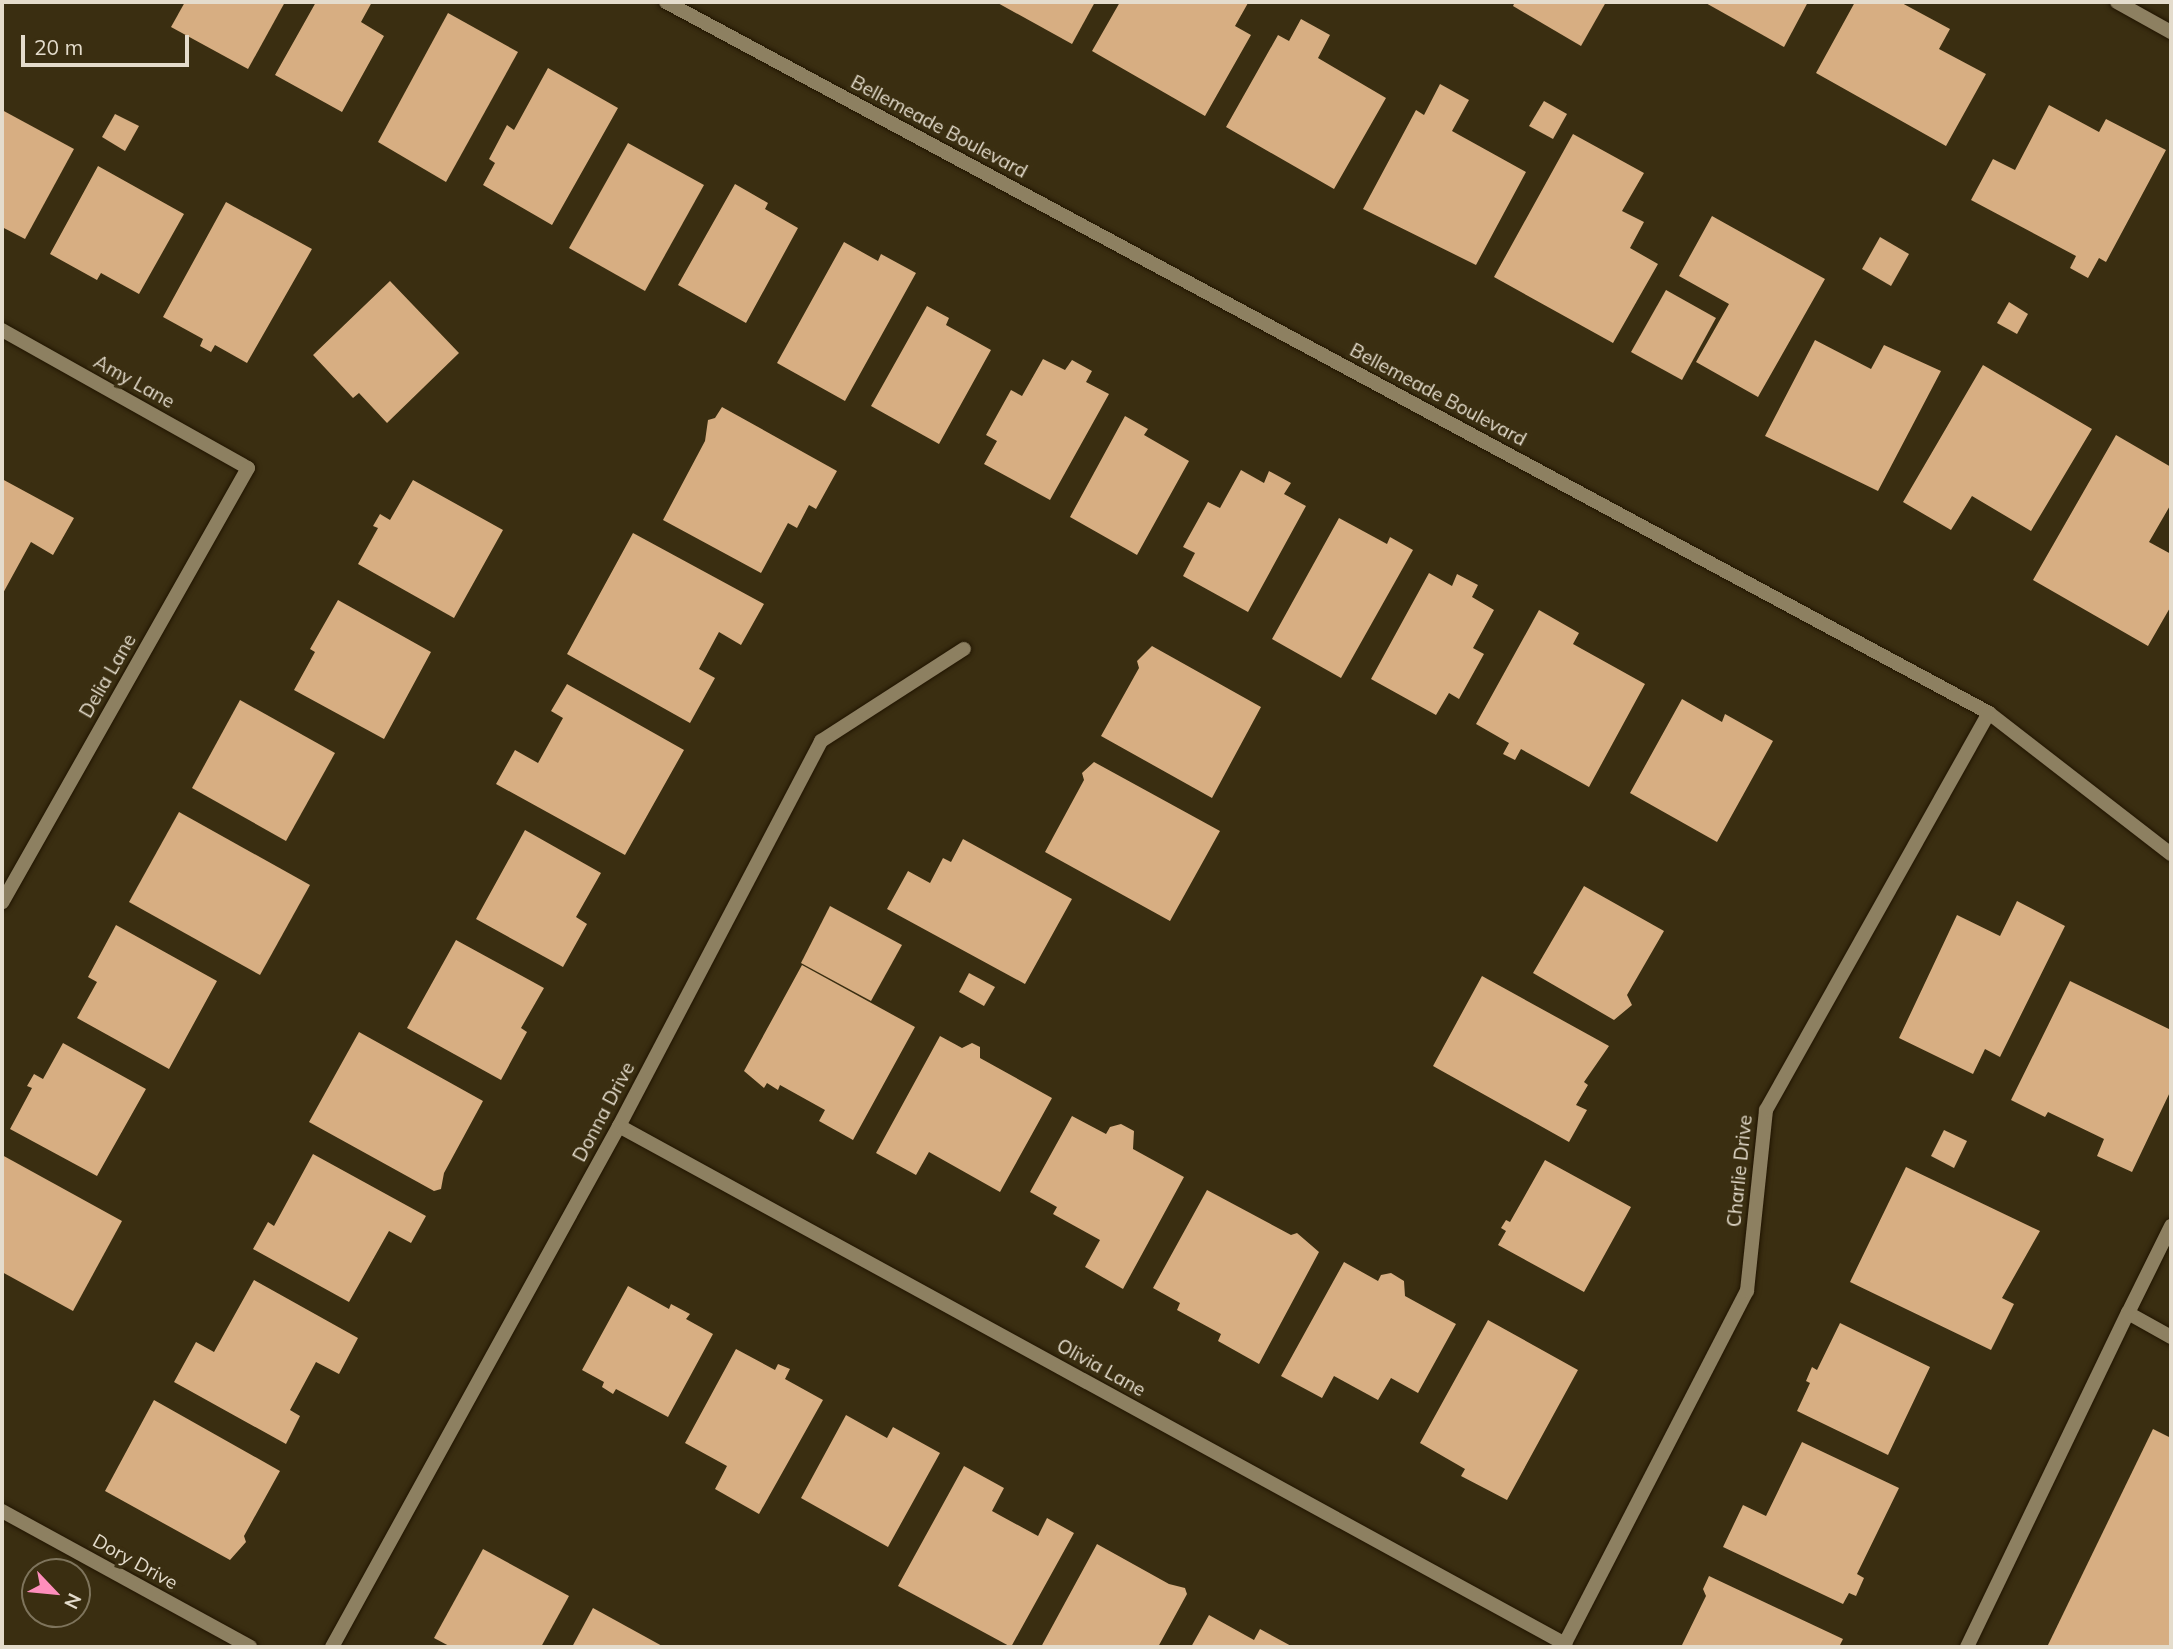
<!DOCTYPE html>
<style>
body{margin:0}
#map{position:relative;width:2173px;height:1649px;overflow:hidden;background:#3a2e11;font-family:Mulish,sans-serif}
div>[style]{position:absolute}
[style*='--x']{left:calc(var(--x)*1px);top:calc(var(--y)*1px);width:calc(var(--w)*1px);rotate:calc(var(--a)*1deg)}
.building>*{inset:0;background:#d7ae82}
.roads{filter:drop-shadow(0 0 2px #211500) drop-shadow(0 0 2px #211500)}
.lane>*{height:14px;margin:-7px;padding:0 7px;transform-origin:7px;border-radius:7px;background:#8d8061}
.street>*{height:14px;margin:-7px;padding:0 7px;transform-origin:7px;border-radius:7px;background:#8d8061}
span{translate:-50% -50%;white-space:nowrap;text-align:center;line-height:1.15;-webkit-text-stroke:7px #3a2e11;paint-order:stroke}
.street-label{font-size:19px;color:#e4dccc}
.frame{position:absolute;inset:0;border:4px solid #e4dccc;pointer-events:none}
.north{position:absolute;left:21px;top:1558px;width:70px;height:70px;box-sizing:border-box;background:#3a2e11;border:2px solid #7e745c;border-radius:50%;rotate:116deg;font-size:19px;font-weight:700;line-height:28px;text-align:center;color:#e4dccc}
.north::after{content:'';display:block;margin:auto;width:24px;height:32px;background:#fe8ebc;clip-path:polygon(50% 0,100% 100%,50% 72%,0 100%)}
.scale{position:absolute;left:21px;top:35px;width:168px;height:32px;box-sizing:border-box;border:4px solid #e4dccc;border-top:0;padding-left:9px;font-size:21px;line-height:24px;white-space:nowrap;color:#e4dccc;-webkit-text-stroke:5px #3a2e11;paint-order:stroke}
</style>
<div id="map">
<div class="building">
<div style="clip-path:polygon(185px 2px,285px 2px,248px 69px,171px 27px)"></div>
<div style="clip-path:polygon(316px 2px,372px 2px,361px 22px,384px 36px,342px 112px,275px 75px)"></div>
<div style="clip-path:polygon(996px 2px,1095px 2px,1072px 44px)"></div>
<div style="clip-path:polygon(1120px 2px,1248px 3px,1235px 26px,1251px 35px,1205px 116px,1092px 51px)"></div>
<div style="clip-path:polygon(1515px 2px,1606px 2px,1581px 46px,1513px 6px)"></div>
<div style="clip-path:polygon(1704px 2px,1808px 2px,1784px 47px)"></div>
<div style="clip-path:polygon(1855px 2px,1900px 2px,1950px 29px,1939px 49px,1986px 74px,1946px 146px,1816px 73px)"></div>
<div style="clip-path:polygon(448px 13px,518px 52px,446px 182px,378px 142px)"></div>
<div style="clip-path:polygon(1301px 19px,1330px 35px,1318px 58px,1386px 98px,1334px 189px,1226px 127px,1278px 35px,1289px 41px)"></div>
<div style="clip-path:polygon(548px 68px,618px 108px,552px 225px,483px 185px,495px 163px,489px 159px,507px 125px,514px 130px)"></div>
<div style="clip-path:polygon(1440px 84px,1469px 100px,1452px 131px,1526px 172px,1476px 265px,1363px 209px,1416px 110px,1424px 115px)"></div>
<div style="clip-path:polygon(1544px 101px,1567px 114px,1553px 139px,1529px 126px)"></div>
<div style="clip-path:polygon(2049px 105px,2099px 132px,2106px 119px,2166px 150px,2106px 262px,2099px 258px,2088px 278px,2070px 268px,2076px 256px,1971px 200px,1993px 159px,2015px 170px)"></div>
<div style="clip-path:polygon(2px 110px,74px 149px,25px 239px,2px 227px)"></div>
<div style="clip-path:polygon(115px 114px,139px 126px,125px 151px,102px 137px)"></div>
<div style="clip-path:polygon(1573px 134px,1644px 173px,1622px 211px,1644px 222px,1630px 248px,1658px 264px,1613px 343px,1494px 277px)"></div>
<div style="clip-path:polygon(628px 143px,704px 185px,645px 291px,569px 248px)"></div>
<div style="clip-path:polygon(98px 166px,184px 214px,139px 294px,101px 273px,97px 280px,50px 254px)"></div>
<div style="clip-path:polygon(735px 184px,768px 203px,765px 209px,798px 228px,746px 323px,678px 285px)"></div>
<div style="clip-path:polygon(226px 202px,312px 249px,247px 363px,215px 345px,211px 352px,200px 346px,203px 339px,163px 317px)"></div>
<div style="clip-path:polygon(1712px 216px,1825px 279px,1758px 397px,1696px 362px,1729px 304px,1679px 276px)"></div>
<div style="clip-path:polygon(1880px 237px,1909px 254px,1891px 286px,1862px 269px)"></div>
<div style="clip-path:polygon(844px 242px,878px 261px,881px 254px,916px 273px,845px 401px,777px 363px)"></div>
<div style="clip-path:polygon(390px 281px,459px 353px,387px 423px,359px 393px,353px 398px,313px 355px)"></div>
<div style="clip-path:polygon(1666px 290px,1716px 318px,1682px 380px,1631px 352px)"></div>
<div style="clip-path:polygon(2009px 302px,2028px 314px,2017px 334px,1997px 323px)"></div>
<div style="clip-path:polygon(927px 306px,949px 318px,946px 325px,991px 350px,939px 444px,871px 406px)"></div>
<div style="clip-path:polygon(1815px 340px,1871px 369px,1884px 345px,1941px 371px,1878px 491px,1765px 436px)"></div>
<div style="clip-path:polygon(1043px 359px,1065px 370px,1072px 360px,1092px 371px,1086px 382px,1109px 394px,1050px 500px,984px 464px,997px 441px,986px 435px,1011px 390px,1022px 396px)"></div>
<div style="clip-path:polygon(1983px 365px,2092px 429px,2031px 531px,1972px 496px,1951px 530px,1903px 502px)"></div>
<div style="clip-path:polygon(722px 407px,837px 471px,816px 509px,809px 505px,797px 528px,788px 523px,761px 573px,663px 520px,705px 441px,708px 420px,715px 418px)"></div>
<div style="clip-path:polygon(1125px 416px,1148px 429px,1144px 435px,1189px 461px,1137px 555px,1070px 517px)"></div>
<div style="clip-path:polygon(2116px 435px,2171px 467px,2171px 504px,2149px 542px,2171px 554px,2171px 606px,2148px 646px,2033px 580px)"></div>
<div style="clip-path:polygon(1241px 470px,1264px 483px,1269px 471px,1291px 483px,1284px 494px,1306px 506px,1248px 612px,1183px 576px,1195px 553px,1183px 547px,1208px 502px,1220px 508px)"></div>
<div style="clip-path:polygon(2px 479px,74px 518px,53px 555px,31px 542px,2px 595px)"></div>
<div style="clip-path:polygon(413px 480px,503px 530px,454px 618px,358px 564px,378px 528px,373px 526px,380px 514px,390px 520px)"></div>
<div style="clip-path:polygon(1339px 518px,1387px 544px,1390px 537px,1413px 550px,1341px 678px,1272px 639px)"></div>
<div style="clip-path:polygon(633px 533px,764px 604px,741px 645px,719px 632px,699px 669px,715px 678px,690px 723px,567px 654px)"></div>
<div style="clip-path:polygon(1429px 573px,1452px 586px,1457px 574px,1478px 585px,1472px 597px,1494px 610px,1473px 648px,1484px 654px,1459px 699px,1449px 693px,1436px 715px,1371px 679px)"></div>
<div style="clip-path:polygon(338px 600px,431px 652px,384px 739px,294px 690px,315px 652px,310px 649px)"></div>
<div style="clip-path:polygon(1539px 610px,1579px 633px,1573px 644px,1645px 684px,1589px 787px,1521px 749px,1515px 760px,1503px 754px,1509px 743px,1476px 724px)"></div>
<div style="clip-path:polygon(1152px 646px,1261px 707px,1212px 798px,1101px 736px,1139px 668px,1137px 661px)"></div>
<div style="clip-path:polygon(567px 684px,684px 750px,625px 855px,496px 784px,515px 750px,538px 763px,563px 718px,551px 711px)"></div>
<div style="clip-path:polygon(1682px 699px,1722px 722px,1725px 714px,1773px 741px,1717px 842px,1630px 793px)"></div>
<div style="clip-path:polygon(240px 700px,335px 753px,286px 841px,192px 788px)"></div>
<div style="clip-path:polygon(1094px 762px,1220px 831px,1170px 921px,1045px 852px,1084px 780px,1082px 773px)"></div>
<div style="clip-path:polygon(179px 812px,310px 885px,260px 975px,129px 902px)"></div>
<div style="clip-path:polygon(525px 830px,601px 873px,576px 917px,587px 924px,563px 967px,476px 919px)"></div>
<div style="clip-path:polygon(963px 839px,1072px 899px,1025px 984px,887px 909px,908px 871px,930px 883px,943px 858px,951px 862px)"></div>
<div style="clip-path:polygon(1584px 886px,1664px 931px,1627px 995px,1632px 1005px,1614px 1020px,1533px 973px)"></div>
<div style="clip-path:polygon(2017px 901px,2065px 926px,2000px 1057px,1985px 1049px,1973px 1074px,1899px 1038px,1957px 915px,2000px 936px)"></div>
<div style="clip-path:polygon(830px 906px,902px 945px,871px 1001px,801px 963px)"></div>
<div style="clip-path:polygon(116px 925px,217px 981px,169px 1069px,77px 1018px,97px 982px,88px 977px)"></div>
<div style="clip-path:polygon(456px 940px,544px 988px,521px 1028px,527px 1032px,501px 1080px,407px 1028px)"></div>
<div style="clip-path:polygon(802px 965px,915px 1027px,853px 1140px,819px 1121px,825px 1110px,780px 1085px,778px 1090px,767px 1083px,764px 1088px,744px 1071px)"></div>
<div style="clip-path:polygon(969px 973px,995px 987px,984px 1006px,959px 992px)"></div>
<div style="clip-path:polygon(1482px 976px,1609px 1046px,1584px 1082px,1588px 1085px,1576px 1105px,1587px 1110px,1569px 1142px,1433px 1066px)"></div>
<div style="clip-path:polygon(2070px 981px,2171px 1030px,2171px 1090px,2132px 1172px,2097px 1156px,2104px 1139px,2048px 1112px,2045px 1117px,2011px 1100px)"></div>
<div style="clip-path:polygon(359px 1032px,483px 1101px,444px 1173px,441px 1189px,434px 1191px,309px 1122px)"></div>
<div style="clip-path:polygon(940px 1036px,962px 1048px,972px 1043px,980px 1047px,980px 1058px,1052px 1098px,1000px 1192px,929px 1152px,916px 1175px,876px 1153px)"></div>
<div style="clip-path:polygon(63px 1043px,146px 1089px,97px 1176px,10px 1129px,32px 1088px,27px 1086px,34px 1074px,43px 1079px)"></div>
<div style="clip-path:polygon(1072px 1116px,1106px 1134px,1110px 1127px,1121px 1124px,1134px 1131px,1133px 1149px,1184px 1177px,1123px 1289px,1085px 1267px,1100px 1240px,1053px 1214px,1057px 1207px,1030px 1192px)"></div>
<div style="clip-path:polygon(1944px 1130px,1967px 1141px,1954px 1168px,1931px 1156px)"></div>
<div style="clip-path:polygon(313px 1154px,426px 1216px,411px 1243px,389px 1231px,349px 1302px,253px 1249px,268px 1222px,274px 1226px)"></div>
<div style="clip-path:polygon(2px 1155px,122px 1221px,73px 1311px,2px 1272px)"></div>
<div style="clip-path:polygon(1545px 1160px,1631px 1207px,1584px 1292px,1498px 1245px,1506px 1231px,1501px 1228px,1506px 1220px,1510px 1222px)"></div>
<div style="clip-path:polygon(1906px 1167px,2040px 1231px,2002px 1298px,2014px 1304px,1991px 1350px,1850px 1282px)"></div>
<div style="clip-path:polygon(1207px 1190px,1291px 1235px,1297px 1233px,1319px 1252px,1259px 1364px,1218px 1341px,1221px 1334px,1177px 1310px,1180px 1303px,1153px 1288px)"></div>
<div style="clip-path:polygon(1344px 1262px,1378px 1281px,1381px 1275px,1391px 1273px,1404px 1281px,1405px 1296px,1456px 1324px,1418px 1393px,1391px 1378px,1378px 1400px,1334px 1376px,1322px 1398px,1281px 1376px)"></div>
<div style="clip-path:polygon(254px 1280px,358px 1338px,339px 1374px,316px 1362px,290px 1410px,300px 1416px,286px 1444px,174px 1382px,196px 1342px,214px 1352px)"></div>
<div style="clip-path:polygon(628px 1286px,669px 1309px,671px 1304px,690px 1314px,686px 1319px,713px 1334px,668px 1417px,616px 1389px,613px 1394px,602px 1387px,604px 1382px,582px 1370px)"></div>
<div style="clip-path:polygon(1488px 1320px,1578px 1370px,1507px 1500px,1461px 1476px,1465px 1469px,1420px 1443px)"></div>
<div style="clip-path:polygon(1840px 1323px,1930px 1367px,1888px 1455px,1797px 1411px,1810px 1383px,1806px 1381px,1812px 1367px,1817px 1370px)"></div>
<div style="clip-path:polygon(736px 1349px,775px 1370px,778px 1364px,790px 1369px,785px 1379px,823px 1400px,759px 1514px,715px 1489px,727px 1466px,685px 1443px)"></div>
<div style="clip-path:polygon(154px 1400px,280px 1471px,244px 1536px,246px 1542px,230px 1560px,105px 1491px)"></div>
<div style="clip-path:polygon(846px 1415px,887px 1438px,893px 1427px,940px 1453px,888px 1547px,801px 1498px)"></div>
<div style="clip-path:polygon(2153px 1429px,2171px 1438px,2171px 1647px,2047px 1647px)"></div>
<div style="clip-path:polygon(1802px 1442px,1899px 1488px,1857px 1574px,1864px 1578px,1856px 1596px,1849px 1593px,1843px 1604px,1723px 1547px,1743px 1505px,1766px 1516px)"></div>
<div style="clip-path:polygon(964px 1466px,1004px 1488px,992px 1511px,1038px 1536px,1047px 1518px,1074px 1533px,1011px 1647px,898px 1586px)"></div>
<div style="clip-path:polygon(1097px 1544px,1169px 1584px,1185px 1588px,1187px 1594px,1158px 1647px,1041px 1647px)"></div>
<div style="clip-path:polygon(483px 1549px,569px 1596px,541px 1647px,451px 1647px,434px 1638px)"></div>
<div style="clip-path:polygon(1709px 1576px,1843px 1639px,1839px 1647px,1681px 1647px,1706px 1596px,1703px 1589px)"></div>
<div style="clip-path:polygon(593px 1608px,664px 1647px,572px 1647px)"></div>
<div style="clip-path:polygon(1209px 1615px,1254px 1640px,1260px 1629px,1293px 1647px,1191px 1647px)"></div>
</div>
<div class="roads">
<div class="lane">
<div style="--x:2171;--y:1226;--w:97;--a:116.3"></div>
<div style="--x:2128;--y:1313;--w:49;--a:29.2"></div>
<div style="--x:1967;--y:1647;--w:371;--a:-64.3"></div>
</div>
<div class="street">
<div style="--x:666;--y:2;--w:1502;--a:28.25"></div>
<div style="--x:1989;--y:713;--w:230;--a:37.8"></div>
<div style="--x:2117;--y:2;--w:62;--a:29.1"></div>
<div style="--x:2;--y:330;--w:282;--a:29.3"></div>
<div style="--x:248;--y:468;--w:499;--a:119.5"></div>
<div style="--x:619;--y:1126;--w:1079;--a:28.7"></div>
<div style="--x:2;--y:1511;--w:283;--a:28.7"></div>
<div style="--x:332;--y:1647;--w:595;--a:-61.15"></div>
<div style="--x:619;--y:1126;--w:435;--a:-62.3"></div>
<div style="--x:821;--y:741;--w:170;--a:-32.8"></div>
<div style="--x:1563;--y:1647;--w:401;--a:-62.7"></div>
<div style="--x:1747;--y:1291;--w:182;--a:-84"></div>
<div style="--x:1766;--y:1110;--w:455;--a:-60.7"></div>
</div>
</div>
<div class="street-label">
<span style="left:939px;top:127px;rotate:28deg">Bellemeade Boulevard</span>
<span style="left:134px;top:382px;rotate:29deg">Amy Lane</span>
<span style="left:1438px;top:395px;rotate:28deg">Bellemeade Boulevard</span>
<span style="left:108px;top:676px;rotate:-60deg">Delia Lane</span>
<span style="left:604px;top:1112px;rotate:-62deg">Donna Drive</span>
<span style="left:1740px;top:1171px;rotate:-84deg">Charlie Drive</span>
<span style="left:1101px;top:1368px;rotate:29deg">Olivia Lane</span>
<span style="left:135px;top:1562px;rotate:29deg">Dory Drive</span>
</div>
<div class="frame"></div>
<div class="north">N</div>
<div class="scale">20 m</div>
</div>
